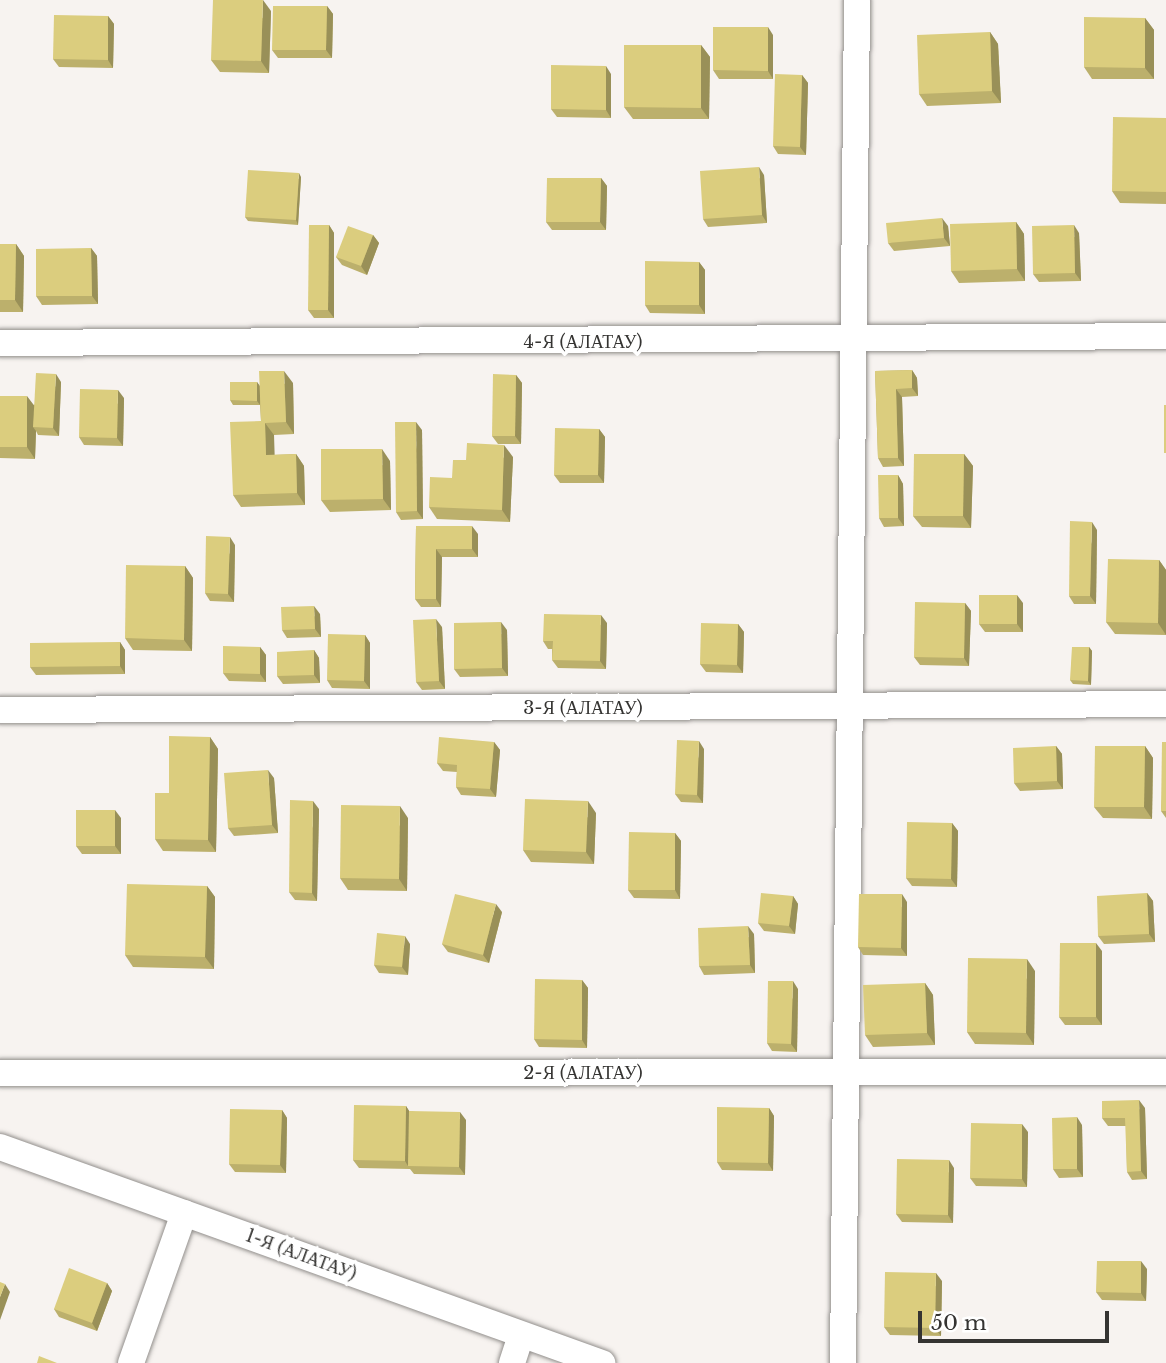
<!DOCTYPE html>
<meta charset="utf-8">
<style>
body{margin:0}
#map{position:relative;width:1166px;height:1363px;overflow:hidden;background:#f7f3f0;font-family:"Libre Baskerville",serif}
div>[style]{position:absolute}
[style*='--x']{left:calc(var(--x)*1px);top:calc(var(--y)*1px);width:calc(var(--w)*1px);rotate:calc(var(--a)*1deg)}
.roads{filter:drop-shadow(0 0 2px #928f8c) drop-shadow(0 0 2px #928f8c)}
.minor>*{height:26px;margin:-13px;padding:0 13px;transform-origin:13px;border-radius:13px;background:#fff}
.wall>*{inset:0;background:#bcb06c}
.shaded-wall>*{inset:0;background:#999058}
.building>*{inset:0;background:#dbcd7e}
span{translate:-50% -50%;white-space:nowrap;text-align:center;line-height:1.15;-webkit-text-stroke:7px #fff;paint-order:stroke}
.street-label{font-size:18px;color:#353432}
.scale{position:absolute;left:918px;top:1311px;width:191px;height:32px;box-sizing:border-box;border:4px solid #353432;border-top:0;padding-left:9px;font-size:21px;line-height:24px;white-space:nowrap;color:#353432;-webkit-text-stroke:5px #fff;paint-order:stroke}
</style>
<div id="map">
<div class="roads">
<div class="minor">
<div style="--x:0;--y:343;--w:1166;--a:-0.34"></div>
<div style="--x:0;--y:710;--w:1166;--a:-0.29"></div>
<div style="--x:0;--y:1073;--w:1166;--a:-0.05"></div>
<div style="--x:0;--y:1147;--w:640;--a:19.74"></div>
<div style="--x:131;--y:1363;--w:159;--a:-70.5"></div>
<div style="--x:512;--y:1363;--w:29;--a:-72"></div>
<div style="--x:843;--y:1363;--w:1363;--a:-89.41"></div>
</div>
</div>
<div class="wall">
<div style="clip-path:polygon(327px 6px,333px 14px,332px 58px,278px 58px,272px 50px)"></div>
<div style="clip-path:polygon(271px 11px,269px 73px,220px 72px,211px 60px)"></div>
<div style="clip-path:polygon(108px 16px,114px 24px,113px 68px,59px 67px,53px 59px)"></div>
<div style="clip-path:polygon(1145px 18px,1154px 30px,1154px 79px,1092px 79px,1084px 67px)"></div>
<div style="clip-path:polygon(990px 32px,998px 44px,1001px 103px,927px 106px,919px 94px)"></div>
<div style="clip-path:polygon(773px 35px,773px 79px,719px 79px,713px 70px)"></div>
<div style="clip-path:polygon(701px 45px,710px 57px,709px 119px,633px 119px,624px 107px)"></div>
<div style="clip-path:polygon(611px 74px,611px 118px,557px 117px,551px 109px)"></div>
<div style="clip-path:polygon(802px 75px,808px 83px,806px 155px,778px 154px,773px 146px)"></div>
<div style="clip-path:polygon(1166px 118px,1166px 204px,1120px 203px,1112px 191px)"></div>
<div style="clip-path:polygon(764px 175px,767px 223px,708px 227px,703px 219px)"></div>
<div style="clip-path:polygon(301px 177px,298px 225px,248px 221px,245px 217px)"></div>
<div style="clip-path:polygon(601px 178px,607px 186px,606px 230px,552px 230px,546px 222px)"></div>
<div style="clip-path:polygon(1016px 222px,1024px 234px,1025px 281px,959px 283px,951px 271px)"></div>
<div style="clip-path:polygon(329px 225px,334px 233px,334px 318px,314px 318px,308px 310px)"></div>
<div style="clip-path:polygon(948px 226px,950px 246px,894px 251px,888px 243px)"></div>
<div style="clip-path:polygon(1079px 233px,1081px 281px,1039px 282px,1033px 274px)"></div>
<div style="clip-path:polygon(373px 235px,379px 243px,367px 275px,342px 265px,336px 257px)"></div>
<div style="clip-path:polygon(0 244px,16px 244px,24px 256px,23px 312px,0 312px)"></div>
<div style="clip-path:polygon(91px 248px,97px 256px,98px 304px,42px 305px,36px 296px)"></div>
<div style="clip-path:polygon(699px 262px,705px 270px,705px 314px,650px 313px,645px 305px)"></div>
<div style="clip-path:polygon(912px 370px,917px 378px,918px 396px,902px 397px,904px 466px,883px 467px,878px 458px,875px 371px)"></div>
<div style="clip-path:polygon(516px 375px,522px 383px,521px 444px,498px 444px,492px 436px)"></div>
<div style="clip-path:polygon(61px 382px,59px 436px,38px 435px,36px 431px,35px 459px,0 458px,0 396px,34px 405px)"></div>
<div style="clip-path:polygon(257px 382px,259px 386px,293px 383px,294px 434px,274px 435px,274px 455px,296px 454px,304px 466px,305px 505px,241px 507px,233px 495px,261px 421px,260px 405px,233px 405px,230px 400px)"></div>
<div style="clip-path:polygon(124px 398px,123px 446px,84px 445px,79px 437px)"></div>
<div style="clip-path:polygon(599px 429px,605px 437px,604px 483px,560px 483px,554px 475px)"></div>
<div style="clip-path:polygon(422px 430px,423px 519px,401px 520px,396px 512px)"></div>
<div style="clip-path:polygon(964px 454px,973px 466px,971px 528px,922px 527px,913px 516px)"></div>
<div style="clip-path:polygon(513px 457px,510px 522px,437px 519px,429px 507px,466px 460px)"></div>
<div style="clip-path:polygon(390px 461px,391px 510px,330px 512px,321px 500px)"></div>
<div style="clip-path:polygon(898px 475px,903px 484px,904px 526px,884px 527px,879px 518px)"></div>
<div style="clip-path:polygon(416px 526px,478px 534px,478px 557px,442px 557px,441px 607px,421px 607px,415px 599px)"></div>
<div style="clip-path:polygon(1097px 530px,1096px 604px,1074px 604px,1069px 596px)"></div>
<div style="clip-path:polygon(235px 545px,234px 602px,210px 601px,205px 593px)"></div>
<div style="clip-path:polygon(1159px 560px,1166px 570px,1166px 635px,1115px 634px,1106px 622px)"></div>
<div style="clip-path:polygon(185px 566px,193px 578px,192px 651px,133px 650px,125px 638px)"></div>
<div style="clip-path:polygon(965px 603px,971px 611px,969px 666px,920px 665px,914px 657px)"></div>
<div style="clip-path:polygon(1023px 603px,1023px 632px,985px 632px,979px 624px)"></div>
<div style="clip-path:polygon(320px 614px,321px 637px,287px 638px,282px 630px)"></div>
<div style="clip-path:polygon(607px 623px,606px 669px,558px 668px,552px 660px,552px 649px,548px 649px,543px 641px)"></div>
<div style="clip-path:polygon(738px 624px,744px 632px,743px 673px,706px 672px,700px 664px)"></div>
<div style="clip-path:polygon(442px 627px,445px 689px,422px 690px,416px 682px)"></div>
<div style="clip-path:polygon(507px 630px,508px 676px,460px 677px,454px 669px)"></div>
<div style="clip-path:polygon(365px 635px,370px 643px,370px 689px,332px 688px,327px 680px)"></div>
<div style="clip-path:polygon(120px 642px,125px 650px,125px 674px,36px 675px,30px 667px)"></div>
<div style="clip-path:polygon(260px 647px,266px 655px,266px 682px,229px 681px,223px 673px)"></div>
<div style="clip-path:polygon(1089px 647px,1092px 651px,1091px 685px,1073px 684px,1070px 680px)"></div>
<div style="clip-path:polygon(314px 650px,319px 658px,320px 683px,283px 684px,277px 676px)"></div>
<div style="clip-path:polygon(210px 737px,218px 749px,216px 852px,163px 851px,155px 839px,169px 793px)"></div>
<div style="clip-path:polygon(494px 742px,500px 750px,496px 797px,461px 795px,456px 787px,457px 772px,443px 771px,437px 763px)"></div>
<div style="clip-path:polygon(1166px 742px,1166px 818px,1161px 811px)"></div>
<div style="clip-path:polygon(1056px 746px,1062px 754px,1063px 789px,1020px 791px,1014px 783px)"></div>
<div style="clip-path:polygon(1145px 746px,1153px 758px,1152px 819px,1103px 818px,1094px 807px)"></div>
<div style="clip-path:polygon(704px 749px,703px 803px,681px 802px,675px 794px)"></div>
<div style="clip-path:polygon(274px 778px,278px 833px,234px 836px,228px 828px)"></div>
<div style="clip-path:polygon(319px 809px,317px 901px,295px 900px,289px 892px)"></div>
<div style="clip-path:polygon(596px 813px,594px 864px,531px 862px,523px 850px)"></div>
<div style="clip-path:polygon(121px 818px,121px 854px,82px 854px,76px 846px)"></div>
<div style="clip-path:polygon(408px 818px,407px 891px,348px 890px,340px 878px)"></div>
<div style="clip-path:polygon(952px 823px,958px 831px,957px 887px,912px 886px,906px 878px)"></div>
<div style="clip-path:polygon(675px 833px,681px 841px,680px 899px,634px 898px,628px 890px)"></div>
<div style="clip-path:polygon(207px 886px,215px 897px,214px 969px,133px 967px,125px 955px)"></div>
<div style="clip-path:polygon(1147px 893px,1153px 901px,1155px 942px,1104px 944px,1098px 936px)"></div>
<div style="clip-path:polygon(793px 896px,798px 904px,795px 934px,764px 931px,758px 923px)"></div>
<div style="clip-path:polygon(907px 902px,907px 956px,863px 955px,858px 947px)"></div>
<div style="clip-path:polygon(502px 912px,489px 963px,448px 952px,442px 944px)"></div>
<div style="clip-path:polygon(754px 934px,755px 973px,704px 975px,699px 966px)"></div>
<div style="clip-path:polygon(410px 944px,408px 975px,379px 973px,374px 965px)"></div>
<div style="clip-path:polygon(1102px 951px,1102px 1025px,1065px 1025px,1059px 1017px)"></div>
<div style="clip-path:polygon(1035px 971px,1034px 1045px,975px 1044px,967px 1032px)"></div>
<div style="clip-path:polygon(582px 980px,588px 988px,587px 1048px,539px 1047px,534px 1039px)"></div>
<div style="clip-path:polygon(925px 983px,933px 995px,935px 1045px,873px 1047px,865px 1035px)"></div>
<div style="clip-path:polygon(798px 989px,797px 1052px,772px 1051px,767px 1043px)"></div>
<div style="clip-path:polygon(406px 1106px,409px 1111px,466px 1120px,465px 1175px,414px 1174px,410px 1169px,359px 1168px,353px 1160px)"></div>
<div style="clip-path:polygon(769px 1108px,774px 1116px,773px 1171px,722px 1170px,717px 1162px)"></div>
<div style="clip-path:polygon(1145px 1108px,1147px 1179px,1132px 1180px,1127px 1172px,1126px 1126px,1108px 1126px,1102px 1118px)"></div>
<div style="clip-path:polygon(282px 1110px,287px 1118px,286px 1173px,235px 1172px,229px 1164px)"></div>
<div style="clip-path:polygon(1082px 1125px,1083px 1177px,1059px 1178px,1053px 1169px)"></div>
<div style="clip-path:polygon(1028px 1132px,1027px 1187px,976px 1186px,970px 1178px)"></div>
<div style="clip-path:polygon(954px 1168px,953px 1223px,902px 1222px,896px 1214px)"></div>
<div style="clip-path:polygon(1147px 1269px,1146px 1301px,1102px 1300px,1096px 1292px)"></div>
<div style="clip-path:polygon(942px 1281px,941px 1336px,890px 1335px,884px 1327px)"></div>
<div style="clip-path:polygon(107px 1283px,112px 1291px,97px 1331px,59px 1317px,54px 1309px)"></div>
</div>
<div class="shaded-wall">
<div style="clip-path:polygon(263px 0,271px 11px,269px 73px,261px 61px)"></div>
<div style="clip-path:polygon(327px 6px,333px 14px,332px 58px,326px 50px)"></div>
<div style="clip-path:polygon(108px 16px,114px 24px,113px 68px,108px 60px)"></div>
<div style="clip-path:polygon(1145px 18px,1154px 30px,1154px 79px,1145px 68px)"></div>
<div style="clip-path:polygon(768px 27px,773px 35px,773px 79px,768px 71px)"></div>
<div style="clip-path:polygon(990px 32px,998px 44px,1001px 103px,992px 91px)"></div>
<div style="clip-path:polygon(701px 45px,710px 57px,709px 119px,701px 108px)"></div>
<div style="clip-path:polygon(606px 66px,611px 74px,611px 118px,606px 110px)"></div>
<div style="clip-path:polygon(802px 75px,808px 83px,806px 155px,800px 147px)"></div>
<div style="clip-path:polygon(759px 167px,764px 175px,767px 223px,762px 215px)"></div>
<div style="clip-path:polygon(299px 173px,301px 177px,298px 225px,296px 220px)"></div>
<div style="clip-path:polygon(601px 178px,607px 186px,606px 230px,600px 222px)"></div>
<div style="clip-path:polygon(942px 218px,948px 226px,950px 246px,944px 238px)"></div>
<div style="clip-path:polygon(1016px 222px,1024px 234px,1025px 281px,1017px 269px)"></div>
<div style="clip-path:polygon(329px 225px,334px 233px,334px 318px,328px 310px)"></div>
<div style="clip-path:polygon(1074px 225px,1079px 233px,1081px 281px,1075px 273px)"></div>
<div style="clip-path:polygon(373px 235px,379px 243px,367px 275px,361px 266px)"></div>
<div style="clip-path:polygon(16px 244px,24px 256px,23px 312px,15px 300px)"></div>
<div style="clip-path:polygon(91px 248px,97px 256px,98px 304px,92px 296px)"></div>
<div style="clip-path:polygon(699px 262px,705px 270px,705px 314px,699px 305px)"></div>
<div style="clip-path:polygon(912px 370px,917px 378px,918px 396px,912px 388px)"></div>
<div style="clip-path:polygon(284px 371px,293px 383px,294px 434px,286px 422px)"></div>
<div style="clip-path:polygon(56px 374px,61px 382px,59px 436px,53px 428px)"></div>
<div style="clip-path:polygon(516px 375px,522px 383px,521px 444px,515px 436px)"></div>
<div style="clip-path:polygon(257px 382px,260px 386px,260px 405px,257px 401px)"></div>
<div style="clip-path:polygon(896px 389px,902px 397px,904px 466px,898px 458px)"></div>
<div style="clip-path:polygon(118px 390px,124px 398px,123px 446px,117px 438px)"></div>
<div style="clip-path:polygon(27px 396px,36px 408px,33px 427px,36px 431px,35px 459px,27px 447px)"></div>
<div style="clip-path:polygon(416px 422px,422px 430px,423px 519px,417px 511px)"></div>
<div style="clip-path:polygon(265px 423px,274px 435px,275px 467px,266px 455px)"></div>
<div style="clip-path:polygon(599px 429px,605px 437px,604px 483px,598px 475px)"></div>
<div style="clip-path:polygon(504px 445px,513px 457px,510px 522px,502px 510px)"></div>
<div style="clip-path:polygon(382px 449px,390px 461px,391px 510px,383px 499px)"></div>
<div style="clip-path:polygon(296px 454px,304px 466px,305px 505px,297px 493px)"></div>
<div style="clip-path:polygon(964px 454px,973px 466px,971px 528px,963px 516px)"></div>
<div style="clip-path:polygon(898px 475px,903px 484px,904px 526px,898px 518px)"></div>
<div style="clip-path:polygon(1092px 522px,1097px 530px,1096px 604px,1090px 596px)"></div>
<div style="clip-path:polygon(472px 526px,478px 534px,478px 557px,472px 549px)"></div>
<div style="clip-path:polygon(230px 537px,235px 545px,234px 602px,228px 594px)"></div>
<div style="clip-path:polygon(436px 549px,442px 557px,441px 607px,436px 599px)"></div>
<div style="clip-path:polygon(1159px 560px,1166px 570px,1166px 635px,1158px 623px)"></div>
<div style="clip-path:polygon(185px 566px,193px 578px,192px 651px,184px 640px)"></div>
<div style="clip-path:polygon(1017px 595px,1023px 603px,1023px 632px,1017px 624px)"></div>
<div style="clip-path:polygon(965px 603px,971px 611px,969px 666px,964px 658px)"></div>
<div style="clip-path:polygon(314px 606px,320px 614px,321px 637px,315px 629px)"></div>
<div style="clip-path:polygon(601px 615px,607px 623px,606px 669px,600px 661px)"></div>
<div style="clip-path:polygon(436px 619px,442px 627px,445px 689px,439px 681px)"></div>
<div style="clip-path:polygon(501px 622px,507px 630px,508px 676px,502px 668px)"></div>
<div style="clip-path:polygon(738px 624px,744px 632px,743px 673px,737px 665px)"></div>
<div style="clip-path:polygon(365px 635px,370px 643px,370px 689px,364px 681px)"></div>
<div style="clip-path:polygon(120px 642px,125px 650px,125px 674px,120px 666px)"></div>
<div style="clip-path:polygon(260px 647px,266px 655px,266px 682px,260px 674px)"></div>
<div style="clip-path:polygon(1089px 647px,1092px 651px,1091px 685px,1088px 681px)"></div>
<div style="clip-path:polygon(314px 650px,319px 658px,320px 683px,314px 675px)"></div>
<div style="clip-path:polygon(210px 737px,218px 749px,216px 852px,208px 840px)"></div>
<div style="clip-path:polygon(699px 741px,704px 749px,703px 803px,697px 795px)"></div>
<div style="clip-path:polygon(494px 742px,500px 750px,496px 797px,490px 789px)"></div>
<div style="clip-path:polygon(1056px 746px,1062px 754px,1063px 789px,1057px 781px)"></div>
<div style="clip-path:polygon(1145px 746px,1153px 758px,1152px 819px,1144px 807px)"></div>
<div style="clip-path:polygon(268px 770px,274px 778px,278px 833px,272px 825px)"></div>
<div style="clip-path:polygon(313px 801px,319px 809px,317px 901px,312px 893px)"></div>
<div style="clip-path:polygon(588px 801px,596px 813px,594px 864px,586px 852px)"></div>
<div style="clip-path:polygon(400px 806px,408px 818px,407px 891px,399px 879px)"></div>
<div style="clip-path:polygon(115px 810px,121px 818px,121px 854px,115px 846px)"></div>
<div style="clip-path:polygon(952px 823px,958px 831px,957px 887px,951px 879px)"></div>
<div style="clip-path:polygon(675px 833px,681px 841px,680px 899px,675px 890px)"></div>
<div style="clip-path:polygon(207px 886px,215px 897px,214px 969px,205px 957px)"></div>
<div style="clip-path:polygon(1147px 893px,1153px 901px,1155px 942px,1149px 934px)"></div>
<div style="clip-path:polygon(902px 894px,907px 902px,907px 956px,901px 948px)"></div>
<div style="clip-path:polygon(793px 896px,798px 904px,795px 934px,789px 926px)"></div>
<div style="clip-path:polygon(496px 904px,502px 912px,489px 963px,483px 955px)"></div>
<div style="clip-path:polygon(748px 926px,754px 934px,755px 973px,750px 965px)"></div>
<div style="clip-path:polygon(405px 936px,410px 944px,408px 975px,402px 967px)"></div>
<div style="clip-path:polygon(1096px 943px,1102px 951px,1102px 1025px,1096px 1017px)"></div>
<div style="clip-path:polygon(1027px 959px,1035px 971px,1034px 1045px,1026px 1033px)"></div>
<div style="clip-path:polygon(582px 980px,588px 988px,587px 1048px,582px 1040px)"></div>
<div style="clip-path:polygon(793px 981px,798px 989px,797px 1052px,791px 1044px)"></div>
<div style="clip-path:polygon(925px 983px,933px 995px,935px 1045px,927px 1033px)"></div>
<div style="clip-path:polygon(1139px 1100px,1145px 1108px,1147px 1179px,1141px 1171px)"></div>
<div style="clip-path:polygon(406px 1106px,411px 1114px,408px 1166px,405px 1161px)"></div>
<div style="clip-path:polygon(769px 1108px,774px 1116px,773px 1171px,768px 1163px)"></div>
<div style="clip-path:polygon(282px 1110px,287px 1118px,286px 1173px,280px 1165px)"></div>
<div style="clip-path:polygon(460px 1112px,466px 1120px,465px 1175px,459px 1167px)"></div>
<div style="clip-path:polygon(1077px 1117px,1082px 1125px,1083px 1177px,1077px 1169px)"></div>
<div style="clip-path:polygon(1022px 1124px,1028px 1132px,1027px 1187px,1022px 1179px)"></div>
<div style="clip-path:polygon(949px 1160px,954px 1168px,953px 1223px,948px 1215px)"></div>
<div style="clip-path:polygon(1141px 1261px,1147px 1269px,1146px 1301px,1141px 1293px)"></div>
<div style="clip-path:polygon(936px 1273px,942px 1281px,941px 1336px,935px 1328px)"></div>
<div style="clip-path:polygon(107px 1283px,112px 1291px,97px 1331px,92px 1323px)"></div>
<div style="clip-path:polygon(5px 1284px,10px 1292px,0 1320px,0 1297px)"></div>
</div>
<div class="building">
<div style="clip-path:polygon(213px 0,263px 0,261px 61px,211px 60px)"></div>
<div style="clip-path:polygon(273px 6px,327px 6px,326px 50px,272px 50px)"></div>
<div style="clip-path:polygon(54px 15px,108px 16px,108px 60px,53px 59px)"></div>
<div style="clip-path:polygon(1084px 17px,1145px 18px,1145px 68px,1084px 67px)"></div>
<div style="clip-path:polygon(713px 27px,768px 27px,768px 71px,713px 70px)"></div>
<div style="clip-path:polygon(990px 32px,992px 91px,919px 94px,917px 35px)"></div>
<div style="clip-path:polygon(624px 45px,701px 45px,701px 108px,624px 107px)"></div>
<div style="clip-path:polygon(551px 65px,606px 66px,606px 110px,551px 109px)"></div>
<div style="clip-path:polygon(775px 74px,802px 75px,800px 147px,773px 146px)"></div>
<div style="clip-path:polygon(1113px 117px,1166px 118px,1166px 192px,1112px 191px)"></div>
<div style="clip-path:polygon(759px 167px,762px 215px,703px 219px,700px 171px)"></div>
<div style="clip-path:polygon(248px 170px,299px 173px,296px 220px,245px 217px)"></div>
<div style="clip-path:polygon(547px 178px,601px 178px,600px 222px,546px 222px)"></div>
<div style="clip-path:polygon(942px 218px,944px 238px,888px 243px,886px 223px)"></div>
<div style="clip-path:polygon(1016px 222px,1017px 269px,951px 271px,950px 224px)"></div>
<div style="clip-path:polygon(309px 225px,329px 225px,328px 310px,308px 310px)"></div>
<div style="clip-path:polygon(1074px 225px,1075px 273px,1033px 274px,1032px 226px)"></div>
<div style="clip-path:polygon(348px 226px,373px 235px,361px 266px,336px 257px)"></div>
<div style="clip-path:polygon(0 244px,16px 244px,15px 300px,0 300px)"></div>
<div style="clip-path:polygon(91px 248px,92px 296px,36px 296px,36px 249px)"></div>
<div style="clip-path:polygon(645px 261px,699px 262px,699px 305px,645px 305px)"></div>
<div style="clip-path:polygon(912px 370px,912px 388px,896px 389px,898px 458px,878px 458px,875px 371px)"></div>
<div style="clip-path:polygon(259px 371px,284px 371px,286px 422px,265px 423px,266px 455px,296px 454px,297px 493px,233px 495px,230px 422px,261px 421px)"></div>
<div style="clip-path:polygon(36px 373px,56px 374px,53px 428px,33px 427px)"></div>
<div style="clip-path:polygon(493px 374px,516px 375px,515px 436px,492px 436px)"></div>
<div style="clip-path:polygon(230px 382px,257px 382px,257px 401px,230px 400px)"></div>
<div style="clip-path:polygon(80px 389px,118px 390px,117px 438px,79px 437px)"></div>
<div style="clip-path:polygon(0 396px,27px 396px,27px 447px,0 447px)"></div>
<div style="clip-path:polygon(1164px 405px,1166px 405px,1166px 453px,1164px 453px)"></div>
<div style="clip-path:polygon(395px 422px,416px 422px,417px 511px,396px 512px)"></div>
<div style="clip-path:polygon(555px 428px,599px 429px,598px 475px,554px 475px)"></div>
<div style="clip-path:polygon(467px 443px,504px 445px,502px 510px,429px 507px,430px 477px,452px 478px,453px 460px,466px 460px)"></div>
<div style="clip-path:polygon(321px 449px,382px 449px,383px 499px,321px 500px)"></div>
<div style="clip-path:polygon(914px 454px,964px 454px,963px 516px,913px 516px)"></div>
<div style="clip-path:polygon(878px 475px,898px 475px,898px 518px,879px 518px)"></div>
<div style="clip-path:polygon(1070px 521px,1092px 522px,1090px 596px,1069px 596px)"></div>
<div style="clip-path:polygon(416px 526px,472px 526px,472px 549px,436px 549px,436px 599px,415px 599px)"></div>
<div style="clip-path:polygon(206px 536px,230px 537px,228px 594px,205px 593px)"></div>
<div style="clip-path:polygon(1108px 559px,1159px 560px,1158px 623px,1106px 622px)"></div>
<div style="clip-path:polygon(126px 565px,185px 566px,184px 640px,125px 638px)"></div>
<div style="clip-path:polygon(979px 595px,1017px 595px,1017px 624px,979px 624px)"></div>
<div style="clip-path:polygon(915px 602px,965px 603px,964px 658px,914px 657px)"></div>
<div style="clip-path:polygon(314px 606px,315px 629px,282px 630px,281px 607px)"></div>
<div style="clip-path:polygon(544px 614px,601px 615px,600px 661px,552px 660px,553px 641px,543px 641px)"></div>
<div style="clip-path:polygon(436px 619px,439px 681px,416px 682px,413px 620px)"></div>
<div style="clip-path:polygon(501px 622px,502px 668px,454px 669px,454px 623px)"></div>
<div style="clip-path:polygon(701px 623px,738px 624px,737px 665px,700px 664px)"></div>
<div style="clip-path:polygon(328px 634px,365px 635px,364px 681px,327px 680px)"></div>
<div style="clip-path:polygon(120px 642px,120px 666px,30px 667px,30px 643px)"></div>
<div style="clip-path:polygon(223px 646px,260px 647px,260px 674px,223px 673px)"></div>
<div style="clip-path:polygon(1072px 647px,1089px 647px,1088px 681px,1070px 680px)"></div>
<div style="clip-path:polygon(314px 650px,314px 675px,277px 676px,277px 652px)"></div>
<div style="clip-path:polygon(169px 736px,210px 737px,208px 840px,155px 839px,155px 793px,169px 793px)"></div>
<div style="clip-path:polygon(439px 737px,494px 742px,490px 789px,456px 787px,457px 765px,437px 763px)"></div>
<div style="clip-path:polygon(677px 740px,699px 741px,697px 795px,675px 794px)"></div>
<div style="clip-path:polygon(1162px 742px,1166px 742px,1166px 811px,1161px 811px)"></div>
<div style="clip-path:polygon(1056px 746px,1057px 781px,1014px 783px,1013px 748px)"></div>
<div style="clip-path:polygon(1095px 746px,1145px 746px,1144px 807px,1094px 807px)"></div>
<div style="clip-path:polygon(268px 770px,272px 825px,228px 828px,224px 773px)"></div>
<div style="clip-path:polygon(525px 799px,588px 801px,586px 852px,523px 850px)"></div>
<div style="clip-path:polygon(290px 800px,313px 801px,312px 893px,289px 892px)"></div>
<div style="clip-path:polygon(341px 805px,400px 806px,399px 879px,340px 878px)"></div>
<div style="clip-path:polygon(76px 810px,115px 810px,115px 846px,76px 846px)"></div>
<div style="clip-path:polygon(907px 822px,952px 823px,951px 879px,906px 878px)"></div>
<div style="clip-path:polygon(629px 832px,675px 833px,675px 890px,628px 890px)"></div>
<div style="clip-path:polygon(127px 884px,207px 886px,205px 957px,125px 955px)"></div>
<div style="clip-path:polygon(761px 893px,793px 896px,789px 926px,758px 923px)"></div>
<div style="clip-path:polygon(1147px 893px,1149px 934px,1098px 936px,1097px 896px)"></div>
<div style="clip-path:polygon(455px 894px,496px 904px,483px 955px,442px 944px)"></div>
<div style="clip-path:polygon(859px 894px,902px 894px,901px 948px,858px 947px)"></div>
<div style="clip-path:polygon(748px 926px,750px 965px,699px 966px,698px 928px)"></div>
<div style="clip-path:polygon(377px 933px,405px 936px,402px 967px,374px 965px)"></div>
<div style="clip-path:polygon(1060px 943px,1096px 943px,1096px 1017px,1059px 1017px)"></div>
<div style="clip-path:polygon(968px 958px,1027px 959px,1026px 1033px,967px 1032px)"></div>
<div style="clip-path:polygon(535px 979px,582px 980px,582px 1040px,534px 1039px)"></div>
<div style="clip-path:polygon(768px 981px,793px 981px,791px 1044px,767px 1043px)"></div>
<div style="clip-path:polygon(925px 983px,927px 1033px,865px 1035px,863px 985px)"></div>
<div style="clip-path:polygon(1139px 1100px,1141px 1171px,1127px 1172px,1125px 1118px,1102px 1118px,1102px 1101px)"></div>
<div style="clip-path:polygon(354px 1105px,406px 1106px,405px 1161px,353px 1160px)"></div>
<div style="clip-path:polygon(717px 1107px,769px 1108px,768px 1163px,717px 1162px)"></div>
<div style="clip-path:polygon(230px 1109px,282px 1110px,280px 1165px,229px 1164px)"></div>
<div style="clip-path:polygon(409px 1111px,460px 1112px,459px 1167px,408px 1166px)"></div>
<div style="clip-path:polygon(1077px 1117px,1077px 1169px,1053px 1169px,1052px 1118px)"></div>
<div style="clip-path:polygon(971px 1123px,1022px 1124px,1022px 1179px,970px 1178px)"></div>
<div style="clip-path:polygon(897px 1159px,949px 1160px,948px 1215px,896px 1214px)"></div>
<div style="clip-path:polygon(1097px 1261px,1141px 1261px,1141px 1293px,1096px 1292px)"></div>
<div style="clip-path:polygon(69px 1268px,107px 1283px,92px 1323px,54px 1309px)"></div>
<div style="clip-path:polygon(885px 1272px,936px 1273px,935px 1328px,884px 1327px)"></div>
<div style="clip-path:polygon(0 1282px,5px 1284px,0 1297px)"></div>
<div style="clip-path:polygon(39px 1356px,57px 1363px,37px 1363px)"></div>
</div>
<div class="street-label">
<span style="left:583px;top:342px">4-Я (АЛАТАУ)</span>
<span style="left:583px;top:708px">3-Я (АЛАТАУ)</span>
<span style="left:583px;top:1073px">2-Я (АЛАТАУ)</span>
<span style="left:301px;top:1255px;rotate:20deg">1-Я (АЛАТАУ)</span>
</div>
<div class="scale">50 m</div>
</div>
